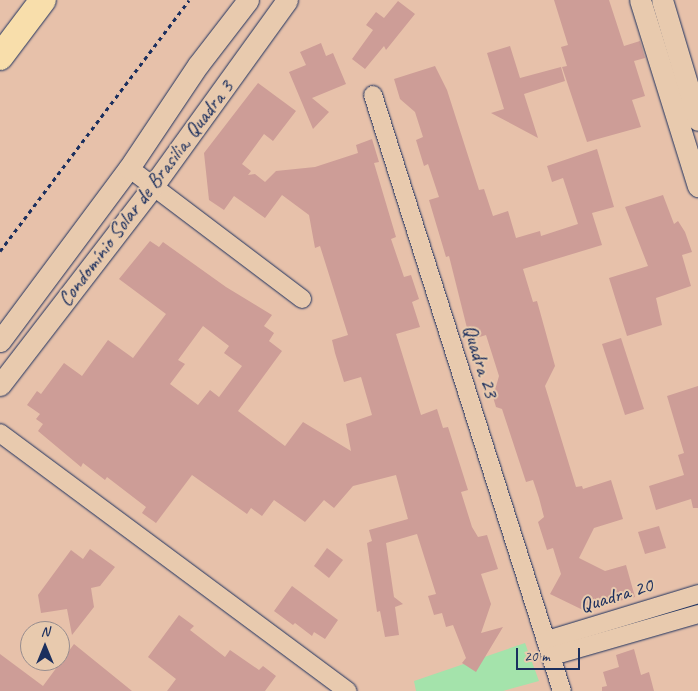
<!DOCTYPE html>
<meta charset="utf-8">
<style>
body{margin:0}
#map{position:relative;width:698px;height:691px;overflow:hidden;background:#e7c1aa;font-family:Caveat,sans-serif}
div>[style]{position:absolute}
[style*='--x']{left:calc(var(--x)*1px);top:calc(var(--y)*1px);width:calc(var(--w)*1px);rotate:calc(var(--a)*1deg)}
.green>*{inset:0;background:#a4e3ab}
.building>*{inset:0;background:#cd9d97}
.path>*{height:3px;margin-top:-1.5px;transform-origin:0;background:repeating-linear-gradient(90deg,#1b2f5e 0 4px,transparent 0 8px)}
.roads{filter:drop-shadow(0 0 1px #1b2f5e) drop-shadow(0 0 1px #1b2f5e)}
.minor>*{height:18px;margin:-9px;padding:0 9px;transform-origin:9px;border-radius:9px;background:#e8caae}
.tertiary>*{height:21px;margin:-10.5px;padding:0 10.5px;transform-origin:10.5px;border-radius:10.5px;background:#e8caae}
.primary>*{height:26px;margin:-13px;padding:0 13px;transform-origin:13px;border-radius:13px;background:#f8deab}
span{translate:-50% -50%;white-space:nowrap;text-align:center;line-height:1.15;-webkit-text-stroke:4px #e8caae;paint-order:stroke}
.street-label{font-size:21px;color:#1b2f5e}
.north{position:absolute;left:20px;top:621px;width:50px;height:50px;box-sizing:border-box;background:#e8caae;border:1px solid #968c8e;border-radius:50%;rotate:0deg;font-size:14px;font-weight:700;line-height:20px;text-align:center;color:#1b2f5e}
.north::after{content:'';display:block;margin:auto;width:18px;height:22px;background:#1b2f5e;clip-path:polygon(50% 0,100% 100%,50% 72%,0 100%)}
.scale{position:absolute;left:516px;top:648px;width:64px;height:22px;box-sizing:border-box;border:2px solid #1b2f5e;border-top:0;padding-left:6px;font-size:15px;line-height:18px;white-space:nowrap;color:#1b2f5e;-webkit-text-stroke:4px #e8caae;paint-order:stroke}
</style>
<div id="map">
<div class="green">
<div style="clip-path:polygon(525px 643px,539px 681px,503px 691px,416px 691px,414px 681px)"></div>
</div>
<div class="building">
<div style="clip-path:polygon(554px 0,609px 0,624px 46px,640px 41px,645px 58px,634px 61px,645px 96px,632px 100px,641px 127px,587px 142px,562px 67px,567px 66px,561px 47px,568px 45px)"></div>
<div style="clip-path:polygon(398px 1px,415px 14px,386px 50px,384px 46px,365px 69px,352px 59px,373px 30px,366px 25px,376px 12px,384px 18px)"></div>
<div style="clip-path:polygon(321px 43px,326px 56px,333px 53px,346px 84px,312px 98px,329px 112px,313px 129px,289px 72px,306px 65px,300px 52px)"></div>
<div style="clip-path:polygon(510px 46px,520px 78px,561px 67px,565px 81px,524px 94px,538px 138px,491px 113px,504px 109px,487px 53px)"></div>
<div style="clip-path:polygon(435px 66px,447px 90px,479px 190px,484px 189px,493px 216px,508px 211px,516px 238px,540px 231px,541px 236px,578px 224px,563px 178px,552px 182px,547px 166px,597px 149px,614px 207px,592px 213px,602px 245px,523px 269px,533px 302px,537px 301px,555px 366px,545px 386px,576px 487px,582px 486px,583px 489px,611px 480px,623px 519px,594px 528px,579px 558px,605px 571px,626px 565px,635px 597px,583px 610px,550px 594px,561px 574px,553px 548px,547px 550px,538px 522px,544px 517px,539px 498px,533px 480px,526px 482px,502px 409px,496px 407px,493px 397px,499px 376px,486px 335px,470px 340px,449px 256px,446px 257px,429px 200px,439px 197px,428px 164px,424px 166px,416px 140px,423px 137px,415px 112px,400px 99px,394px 79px)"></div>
<div style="clip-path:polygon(evenodd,258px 83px,296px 111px,273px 141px,264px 134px,242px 164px,251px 171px,248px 175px,255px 174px,265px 182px,276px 171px,315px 167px,358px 153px,356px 145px,372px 139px,379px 162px,374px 163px,396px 237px,391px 239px,404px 277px,411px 275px,419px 299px,412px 302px,420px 327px,396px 334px,421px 415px,437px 409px,443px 428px,448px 427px,468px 490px,461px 492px,472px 527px,478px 537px,487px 535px,498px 569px,481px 574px,491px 604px,481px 633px,503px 627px,476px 672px,462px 663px,466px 658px,453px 625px,446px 627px,442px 613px,434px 615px,428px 596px,436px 594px,417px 534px,386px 543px,394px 597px,403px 604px,395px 607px,399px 635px,385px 637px,380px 611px,377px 612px,367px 543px,372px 541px,369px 530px,408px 519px,396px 475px,353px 486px,334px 508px,324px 500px,305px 522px,274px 500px,262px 516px,251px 508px,247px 514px,192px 475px,156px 523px,142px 513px,146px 507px,107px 477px,105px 480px,83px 463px,81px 467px,38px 431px,43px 424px,36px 419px,40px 414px,27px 405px,37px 391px,41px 394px,64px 363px,82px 376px,108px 340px,133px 358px,166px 314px,119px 279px,150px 241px,159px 247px,163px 242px,226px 287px,272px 315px,264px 326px,274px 333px,269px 341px,282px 351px,238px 411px,285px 446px,303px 422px,351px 451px,346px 424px,372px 415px,361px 377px,344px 382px,335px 353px,332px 340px,348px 335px,320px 246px,315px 248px,309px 215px,282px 195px,265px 218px,234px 196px,224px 210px,209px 200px,204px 153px,258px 83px,203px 326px,229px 346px,224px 353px,242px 366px,219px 397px,210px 390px,198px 405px,170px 384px,185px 364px,178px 360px,203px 326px)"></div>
<div style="clip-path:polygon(663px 195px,674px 224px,678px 221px,685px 232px,692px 252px,682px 255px,691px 286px,656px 298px,662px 325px,627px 336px,609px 278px,648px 266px,625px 207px)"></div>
<div style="clip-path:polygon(621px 338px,644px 409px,625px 415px,602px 344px)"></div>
<div style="clip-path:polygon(698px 386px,698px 508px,693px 508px,691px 499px,656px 510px,649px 486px,684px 475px,678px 455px,684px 453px,667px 396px)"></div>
<div style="clip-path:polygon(659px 526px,666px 548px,645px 554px,638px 532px)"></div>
<div style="clip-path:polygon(327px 548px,343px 560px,329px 578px,314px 566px)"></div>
<div style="clip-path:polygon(90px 549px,115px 567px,100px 586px,91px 588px,94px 607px,72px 635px,67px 609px,41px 613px,38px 595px,71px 550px,83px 559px)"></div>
<div style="clip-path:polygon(292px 586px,338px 620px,325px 639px,314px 632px,312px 636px,295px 623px,293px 625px,274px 611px)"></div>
<div style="clip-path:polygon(179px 615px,194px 626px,190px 630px,225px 657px,230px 650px,259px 670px,263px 666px,276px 676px,265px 691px,167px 691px,176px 679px,148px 657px)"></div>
<div style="clip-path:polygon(74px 644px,132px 691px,0 691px,0 654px,43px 686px)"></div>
<div style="clip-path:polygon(634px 649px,641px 675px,649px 672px,654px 691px,602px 691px,602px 687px,607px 686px,603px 672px,619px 667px,616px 655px)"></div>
</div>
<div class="path">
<div style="--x:0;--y:251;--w:314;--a:-53"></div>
</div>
<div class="roads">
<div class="minor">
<div style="--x:373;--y:95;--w:625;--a:72.41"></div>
<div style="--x:129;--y:168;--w:217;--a:37.1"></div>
<div style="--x:0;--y:433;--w:433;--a:36.6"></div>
<div style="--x:547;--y:640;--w:158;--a:-16.9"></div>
<div style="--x:552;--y:656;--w:152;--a:-16"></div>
</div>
<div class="tertiary">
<div style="--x:640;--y:0;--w:195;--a:72.7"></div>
<div style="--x:662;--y:0;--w:125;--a:73.3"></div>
<div style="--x:0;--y:341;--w:216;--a:-53.3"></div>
<div style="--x:129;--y:168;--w:124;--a:-56.2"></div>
<div style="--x:198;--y:65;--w:82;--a:-52.4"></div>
<div style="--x:0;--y:385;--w:251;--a:-52.4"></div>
<div style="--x:153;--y:186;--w:229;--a:-54.2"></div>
</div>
<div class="primary">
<div style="--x:0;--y:57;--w:71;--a:-53"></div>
</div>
</div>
<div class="street-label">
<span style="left:145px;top:193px;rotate:-53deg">Condomínio Solar de Brasilia, Quadra 3</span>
<span style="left:481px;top:361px;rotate:72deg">Quadra 23</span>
<span style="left:616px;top:595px;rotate:-17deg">Quadra 20</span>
</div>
<div class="north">N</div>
<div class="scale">20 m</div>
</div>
